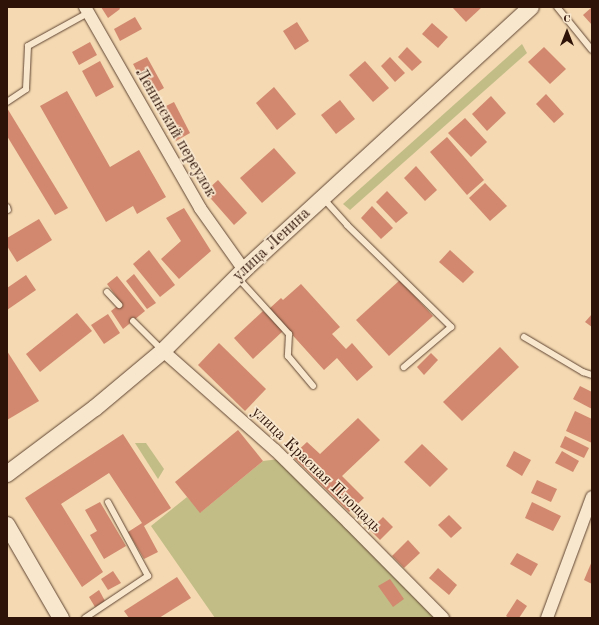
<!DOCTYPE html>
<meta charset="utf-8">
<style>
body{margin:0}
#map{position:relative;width:599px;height:625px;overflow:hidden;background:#f4d9b2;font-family:"Old Standard TT",serif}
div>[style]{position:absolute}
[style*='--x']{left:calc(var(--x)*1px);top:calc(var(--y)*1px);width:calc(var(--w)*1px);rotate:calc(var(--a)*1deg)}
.green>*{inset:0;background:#c2bd87}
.building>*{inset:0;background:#d1886e}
.roads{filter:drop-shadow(0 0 1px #604532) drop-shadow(0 0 1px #604532)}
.lane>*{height:6px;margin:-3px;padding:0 3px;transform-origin:3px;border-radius:3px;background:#f8e6cd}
.street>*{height:12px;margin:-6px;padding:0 6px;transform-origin:6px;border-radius:6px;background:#f8e6cd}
.secondary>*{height:16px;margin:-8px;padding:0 8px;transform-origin:8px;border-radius:8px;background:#f8e6cd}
span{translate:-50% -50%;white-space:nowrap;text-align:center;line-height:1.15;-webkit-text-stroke:3.5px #f8e6cd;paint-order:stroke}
.street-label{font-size:16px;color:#2e1408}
.frame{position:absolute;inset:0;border:8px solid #2e1408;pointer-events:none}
.north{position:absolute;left:547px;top:12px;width:40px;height:40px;-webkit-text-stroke:3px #f8e6cd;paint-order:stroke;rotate:0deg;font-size:11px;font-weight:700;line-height:16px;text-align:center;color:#2e1408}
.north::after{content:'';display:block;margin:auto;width:14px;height:18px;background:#2e1408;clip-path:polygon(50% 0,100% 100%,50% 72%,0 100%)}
</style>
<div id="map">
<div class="green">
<div style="clip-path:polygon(522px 44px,527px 53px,350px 210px,343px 204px)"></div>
<div style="clip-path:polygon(135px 443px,146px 443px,164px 469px,158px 479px)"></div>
<div style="clip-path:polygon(279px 459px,435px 618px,215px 618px,151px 526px,187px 497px,201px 512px,263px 461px)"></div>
</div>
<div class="building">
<div style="clip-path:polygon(101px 7px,119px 7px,120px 9px,108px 18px)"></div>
<div style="clip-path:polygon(452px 7px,482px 7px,466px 22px)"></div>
<div style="clip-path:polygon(592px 7px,592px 25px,583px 15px)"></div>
<div style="clip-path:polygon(135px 17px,142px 29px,120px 41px,114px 29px)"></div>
<div style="clip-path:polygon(297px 22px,309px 41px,295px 50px,283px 31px)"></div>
<div style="clip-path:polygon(432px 23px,448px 37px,438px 48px,422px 34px)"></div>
<div style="clip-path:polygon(90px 42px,97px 55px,79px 65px,72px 52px)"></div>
<div style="clip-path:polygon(407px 47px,422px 62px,412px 71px,398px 57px)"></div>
<div style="clip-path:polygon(544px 47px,566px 69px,550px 84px,528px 62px)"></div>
<div style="clip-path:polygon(147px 57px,164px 88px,150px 96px,133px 64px)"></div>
<div style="clip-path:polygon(390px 57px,405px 73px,395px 82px,381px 66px)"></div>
<div style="clip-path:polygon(100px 61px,114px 87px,96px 97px,82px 71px)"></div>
<div style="clip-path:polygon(365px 61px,389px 88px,373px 102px,349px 75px)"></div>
<div style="clip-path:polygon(274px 87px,296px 114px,277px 130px,256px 103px)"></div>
<div style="clip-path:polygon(67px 91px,110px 167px,139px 150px,166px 197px,137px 214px,133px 206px,106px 222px,40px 106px)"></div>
<div style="clip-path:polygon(546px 94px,564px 114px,554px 123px,536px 104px)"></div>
<div style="clip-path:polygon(491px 96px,506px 113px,487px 131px,472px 114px)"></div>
<div style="clip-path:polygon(340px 100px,355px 119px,336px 134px,321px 115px)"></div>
<div style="clip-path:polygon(174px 102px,190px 133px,176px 141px,160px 109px)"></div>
<div style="clip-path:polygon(7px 108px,68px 208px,55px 215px,7px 136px)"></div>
<div style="clip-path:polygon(465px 118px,487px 142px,471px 157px,448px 133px)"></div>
<div style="clip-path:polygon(447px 137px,484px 180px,467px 195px,430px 152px)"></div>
<div style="clip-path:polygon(274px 148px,296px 173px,262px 203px,240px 178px)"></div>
<div style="clip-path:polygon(416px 166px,437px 190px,425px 201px,404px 178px)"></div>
<div style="clip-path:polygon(218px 180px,247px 213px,234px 225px,205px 192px)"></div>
<div style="clip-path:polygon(485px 183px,507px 206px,490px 221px,469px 198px)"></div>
<div style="clip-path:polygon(387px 191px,408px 213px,396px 223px,376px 202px)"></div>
<div style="clip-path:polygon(372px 206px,393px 228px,381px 239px,361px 218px)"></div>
<div style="clip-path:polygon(184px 208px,211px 251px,179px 279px,161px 259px,181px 241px,166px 218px)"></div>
<div style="clip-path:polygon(39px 219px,52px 240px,17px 262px,7px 246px,7px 238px)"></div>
<div style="clip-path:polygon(149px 250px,175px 285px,160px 297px,133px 264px)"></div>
<div style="clip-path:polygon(450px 250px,474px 272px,463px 283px,439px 262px)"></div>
<div style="clip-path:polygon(134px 274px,156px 303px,147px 309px,126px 281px)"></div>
<div style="clip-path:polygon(26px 275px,36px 290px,7px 310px,7px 288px)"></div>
<div style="clip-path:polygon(117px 276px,145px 311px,123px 329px,111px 311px,121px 303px,107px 284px)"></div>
<div style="clip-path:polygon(400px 280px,433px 316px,389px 356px,356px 320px)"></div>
<div style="clip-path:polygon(301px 284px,340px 327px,332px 334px,346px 349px,352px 343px,373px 367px,357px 381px,337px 358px,324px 370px,269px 309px,281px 298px,283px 300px)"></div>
<div style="clip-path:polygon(263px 311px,283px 331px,253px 359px,234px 338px)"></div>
<div style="clip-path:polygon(77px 313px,92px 331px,40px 372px,26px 354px)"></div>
<div style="clip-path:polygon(108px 314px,120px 333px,104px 344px,91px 325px)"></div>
<div style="clip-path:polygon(592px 314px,592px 327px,585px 322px)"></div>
<div style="clip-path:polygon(219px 343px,266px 389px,245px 411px,198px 365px)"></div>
<div style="clip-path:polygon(500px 347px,519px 367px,462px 421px,443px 402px)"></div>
<div style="clip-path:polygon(7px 351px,39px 401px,7px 420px)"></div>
<div style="clip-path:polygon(431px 353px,438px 360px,424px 375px,417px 367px)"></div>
<div style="clip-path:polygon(580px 386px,592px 392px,592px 409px,573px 399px)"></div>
<div style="clip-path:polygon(575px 411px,592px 419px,592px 443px,566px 431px)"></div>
<div style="clip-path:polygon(358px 418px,380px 440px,342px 476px,364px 498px,349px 512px,292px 456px,307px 442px,320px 454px)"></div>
<div style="clip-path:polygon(238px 430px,263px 461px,200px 513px,175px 482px)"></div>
<div style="clip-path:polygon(123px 434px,171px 508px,144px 526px,158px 552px,144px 559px,128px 532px,142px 523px,109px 473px,61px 504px,103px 572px,82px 587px,25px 498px)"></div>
<div style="clip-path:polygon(565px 436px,589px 448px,584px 458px,560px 447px)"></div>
<div style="clip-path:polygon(422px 444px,448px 469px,430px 487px,404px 462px)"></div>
<div style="clip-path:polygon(514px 451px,531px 460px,522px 476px,506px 466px)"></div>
<div style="clip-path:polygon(562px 451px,579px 461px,573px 472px,555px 463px)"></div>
<div style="clip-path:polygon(537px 480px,557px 489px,551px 502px,531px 493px)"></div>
<div style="clip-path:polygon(100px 502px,126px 546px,104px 559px,90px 535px,97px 531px,85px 510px)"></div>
<div style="clip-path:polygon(532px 502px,561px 516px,553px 531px,525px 518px)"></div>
<div style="clip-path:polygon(449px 515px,462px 528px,451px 538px,438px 525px)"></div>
<div style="clip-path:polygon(383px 517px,393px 527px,380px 540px,370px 530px)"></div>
<div style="clip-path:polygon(408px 540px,420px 553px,404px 568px,392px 556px)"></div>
<div style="clip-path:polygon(517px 553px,538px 564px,531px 576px,510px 564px)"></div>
<div style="clip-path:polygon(592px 561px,592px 584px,584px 580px)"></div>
<div style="clip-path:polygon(438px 568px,457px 585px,449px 595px,429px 578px)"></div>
<div style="clip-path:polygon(113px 571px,121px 583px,108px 590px,101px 579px)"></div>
<div style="clip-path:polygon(177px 577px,191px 598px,159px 618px,129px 618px,124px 611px)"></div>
<div style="clip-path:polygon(390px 579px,404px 599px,393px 607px,378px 586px)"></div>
<div style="clip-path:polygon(99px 590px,105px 601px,95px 607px,89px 597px)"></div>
<div style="clip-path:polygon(517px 599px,527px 606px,519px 618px,509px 618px,506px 616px)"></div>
</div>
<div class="roads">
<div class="lane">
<div style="--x:557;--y:7;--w:55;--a:50.9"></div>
<div style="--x:7;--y:102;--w:23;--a:-34"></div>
<div style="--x:26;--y:89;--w:43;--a:-87.3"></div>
<div style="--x:28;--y:46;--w:68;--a:-28.8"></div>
<div style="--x:323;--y:198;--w:36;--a:48"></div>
<div style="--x:347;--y:225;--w:146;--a:44.4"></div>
<div style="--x:451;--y:327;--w:62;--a:139.6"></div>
<div style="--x:7;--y:207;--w:3;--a:72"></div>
<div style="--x:238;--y:278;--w:76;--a:47.7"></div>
<div style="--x:289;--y:334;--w:22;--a:93"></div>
<div style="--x:288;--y:356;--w:39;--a:50"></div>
<div style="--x:107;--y:292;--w:18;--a:47"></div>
<div style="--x:133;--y:321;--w:42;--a:45"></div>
<div style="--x:524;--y:337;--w:69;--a:30.7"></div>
<div style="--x:583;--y:372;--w:9;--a:18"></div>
<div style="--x:85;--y:618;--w:76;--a:-33.7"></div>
<div style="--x:148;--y:576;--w:84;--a:-118.4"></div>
</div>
<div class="street">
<div style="--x:85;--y:7;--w:232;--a:60.2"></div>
<div style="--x:200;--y:208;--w:76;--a:54.6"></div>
<div style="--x:163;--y:351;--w:149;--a:41.5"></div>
<div style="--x:275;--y:450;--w:104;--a:44.6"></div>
<div style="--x:349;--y:523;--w:134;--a:45.3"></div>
<div style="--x:547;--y:618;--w:129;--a:-69.6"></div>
</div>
<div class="secondary">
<div style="--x:7;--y:474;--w:110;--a:-36.9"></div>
<div style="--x:95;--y:408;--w:89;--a:-40"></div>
<div style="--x:163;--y:351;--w:115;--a:-45"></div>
<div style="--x:244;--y:270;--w:389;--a:-42.5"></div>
<div style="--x:7;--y:525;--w:108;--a:59.9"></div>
</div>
</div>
<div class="street-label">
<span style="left:175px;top:133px;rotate:60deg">Ленинский переулок</span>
<span style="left:272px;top:245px;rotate:-43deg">улица Ленина</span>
<span style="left:316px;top:470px;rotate:44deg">улица Красная Площадь</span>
</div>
<div class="frame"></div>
<div class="north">С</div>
</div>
